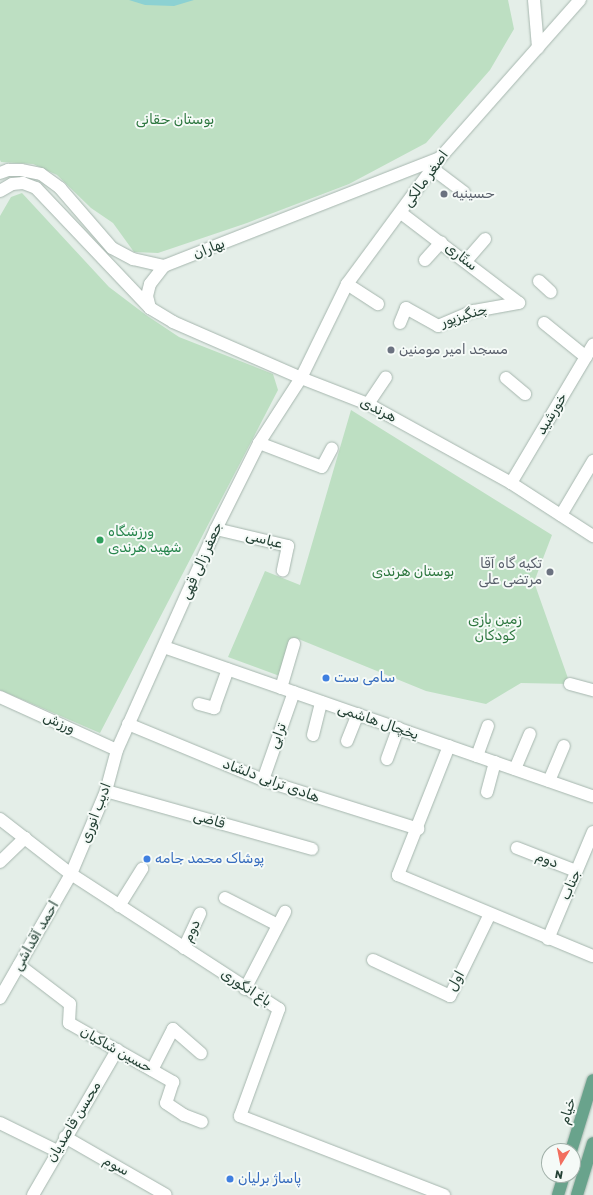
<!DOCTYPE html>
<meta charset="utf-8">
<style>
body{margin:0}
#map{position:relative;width:593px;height:1195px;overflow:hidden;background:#e4eee8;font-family:Rubik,"Noto Naskh Arabic",sans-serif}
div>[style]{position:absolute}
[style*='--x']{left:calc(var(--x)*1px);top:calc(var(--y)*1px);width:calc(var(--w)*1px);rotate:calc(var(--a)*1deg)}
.green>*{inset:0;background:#bddfc2}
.water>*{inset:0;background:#8cd1d2}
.roads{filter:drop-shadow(0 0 1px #a6b6ae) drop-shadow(0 0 1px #a6b6ae)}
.minor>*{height:12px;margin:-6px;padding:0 6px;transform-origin:6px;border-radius:6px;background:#fff}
.major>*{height:12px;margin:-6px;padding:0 6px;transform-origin:6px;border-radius:6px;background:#69a38c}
.dots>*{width:11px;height:11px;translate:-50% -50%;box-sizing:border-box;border:2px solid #f5faf7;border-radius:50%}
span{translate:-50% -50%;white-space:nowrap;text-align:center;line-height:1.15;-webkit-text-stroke:4px #f5faf7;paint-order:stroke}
.park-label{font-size:14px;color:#2d773f}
.street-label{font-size:14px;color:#234034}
.worship-label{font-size:14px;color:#5b616d}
.left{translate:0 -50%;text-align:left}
.right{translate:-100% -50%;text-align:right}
.leisure-label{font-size:14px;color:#27864d}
.shop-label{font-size:14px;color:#366cbe}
.north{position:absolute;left:541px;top:1143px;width:40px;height:40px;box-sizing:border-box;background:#f5faf7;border:1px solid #a1b0a9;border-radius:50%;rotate:190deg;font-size:11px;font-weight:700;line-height:16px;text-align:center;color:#234034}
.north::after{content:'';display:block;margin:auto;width:14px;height:18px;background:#f26e5e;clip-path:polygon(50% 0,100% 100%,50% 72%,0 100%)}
</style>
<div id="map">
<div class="green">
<div style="clip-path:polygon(0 0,508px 0,514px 29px,490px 70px,426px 143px,349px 184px,247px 223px,158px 253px,134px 252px,113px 223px,91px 208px,57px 175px,33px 164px,1px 162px,0 160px)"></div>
<div style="clip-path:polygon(22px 193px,109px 287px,146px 315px,179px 337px,273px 374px,278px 390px,100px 733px,0 690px,0 216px,11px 197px)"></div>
<div style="clip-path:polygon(351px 410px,552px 535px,534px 582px,570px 684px,521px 683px,486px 704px,426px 691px,296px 638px,285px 678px,228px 657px,265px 571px,300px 585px)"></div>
</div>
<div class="water">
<div style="clip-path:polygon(129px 0,194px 0,174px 6px,145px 5px)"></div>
</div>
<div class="roads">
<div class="minor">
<div style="--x:534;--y:0;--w:48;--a:85.2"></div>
<div style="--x:433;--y:169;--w:39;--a:37"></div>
<div style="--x:0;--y:173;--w:9;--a:-21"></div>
<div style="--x:8;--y:170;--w:13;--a:0"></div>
<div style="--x:21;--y:170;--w:20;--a:11"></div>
<div style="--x:41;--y:174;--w:24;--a:36"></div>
<div style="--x:60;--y:188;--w:79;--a:49.1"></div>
<div style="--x:112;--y:248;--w:24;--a:28"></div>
<div style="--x:133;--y:259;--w:32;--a:13"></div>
<div style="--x:164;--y:266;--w:296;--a:-21.4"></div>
<div style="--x:0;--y:191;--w:14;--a:-30"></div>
<div style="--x:12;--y:184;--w:11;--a:-5"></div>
<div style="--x:23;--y:183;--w:14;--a:21"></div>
<div style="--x:36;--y:188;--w:166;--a:46.5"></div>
<div style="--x:150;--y:308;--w:27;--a:31"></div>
<div style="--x:173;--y:322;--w:140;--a:23.6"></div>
<div style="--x:301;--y:378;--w:72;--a:21.2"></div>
<div style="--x:368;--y:404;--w:163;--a:28.9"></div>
<div style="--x:511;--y:483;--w:98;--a:32.9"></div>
<div style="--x:401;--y:213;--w:148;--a:37.3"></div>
<div style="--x:425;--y:260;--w:24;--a:-48"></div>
<div style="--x:466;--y:261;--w:29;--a:-49"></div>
<div style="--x:539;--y:281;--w:16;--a:43"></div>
<div style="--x:347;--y:284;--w:37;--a:33"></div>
<div style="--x:150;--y:308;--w:12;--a:-104"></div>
<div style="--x:147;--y:296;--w:12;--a:-76"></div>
<div style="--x:150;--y:284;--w:23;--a:-52"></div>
<div style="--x:400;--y:323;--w:16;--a:-68"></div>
<div style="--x:406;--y:308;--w:37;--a:29"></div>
<div style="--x:438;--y:326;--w:39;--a:-23"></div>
<div style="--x:474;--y:311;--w:46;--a:-10.1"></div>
<div style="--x:544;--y:323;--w:54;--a:39"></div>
<div style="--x:506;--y:378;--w:25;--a:40"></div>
<div style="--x:368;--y:404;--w:32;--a:-56"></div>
<div style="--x:259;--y:443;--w:67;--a:20.9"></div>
<div style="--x:322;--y:467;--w:21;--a:-62"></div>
<div style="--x:511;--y:483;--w:161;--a:-59.3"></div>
<div style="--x:561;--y:515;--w:63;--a:-59.3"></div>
<div style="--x:216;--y:529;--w:74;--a:13.3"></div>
<div style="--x:288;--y:546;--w:25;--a:102"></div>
<div style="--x:164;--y:647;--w:454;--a:19.2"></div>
<div style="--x:570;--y:684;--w:24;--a:15"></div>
<div style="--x:281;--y:688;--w:46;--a:-73.5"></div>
<div style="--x:0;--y:697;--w:128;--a:24.4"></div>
<div style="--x:199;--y:704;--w:16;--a:15"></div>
<div style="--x:214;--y:708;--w:41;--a:-70.3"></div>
<div style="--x:128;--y:724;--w:146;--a:22.5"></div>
<div style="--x:263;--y:780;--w:163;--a:17.5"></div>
<div style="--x:313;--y:735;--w:34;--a:-76"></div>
<div style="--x:347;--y:741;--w:29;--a:-68"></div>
<div style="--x:449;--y:746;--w:139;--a:111.6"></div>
<div style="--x:398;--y:875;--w:211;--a:22.6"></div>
<div style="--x:477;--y:756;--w:32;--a:-70"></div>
<div style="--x:387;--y:759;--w:33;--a:-70"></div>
<div style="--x:515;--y:769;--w:38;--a:-67"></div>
<div style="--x:263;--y:780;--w:93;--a:-70.6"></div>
<div style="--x:549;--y:781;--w:38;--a:-67"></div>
<div style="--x:106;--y:791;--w:214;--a:15.7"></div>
<div style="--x:487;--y:792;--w:31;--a:-75"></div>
<div style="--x:0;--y:819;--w:90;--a:37.8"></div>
<div style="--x:71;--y:874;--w:248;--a:33"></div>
<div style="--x:279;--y:1009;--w:114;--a:110"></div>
<div style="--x:240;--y:1116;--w:219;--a:21.2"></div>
<div style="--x:517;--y:848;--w:63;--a:21.3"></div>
<div style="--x:0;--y:862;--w:35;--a:-44"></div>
<div style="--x:225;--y:898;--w:59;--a:27"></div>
<div style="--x:119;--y:906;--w:44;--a:-58.1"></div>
<div style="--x:548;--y:939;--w:116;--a:-67.2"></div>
<div style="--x:184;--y:948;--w:38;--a:-65"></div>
<div style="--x:373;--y:960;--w:85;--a:25.1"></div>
<div style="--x:450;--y:996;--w:91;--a:-64"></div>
<div style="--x:19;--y:965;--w:64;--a:37.4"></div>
<div style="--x:70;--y:1004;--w:19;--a:93"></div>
<div style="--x:69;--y:1023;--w:120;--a:29.6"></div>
<div style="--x:173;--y:1082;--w:22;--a:108"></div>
<div style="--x:166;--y:1103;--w:22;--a:34"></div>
<div style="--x:184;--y:1115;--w:19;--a:21"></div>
<div style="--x:245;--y:989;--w:87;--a:-62.5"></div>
<div style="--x:0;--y:998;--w:143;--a:-60.2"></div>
<div style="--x:71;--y:874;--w:90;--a:-67.1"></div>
<div style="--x:106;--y:791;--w:42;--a:-75"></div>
<div style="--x:117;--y:750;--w:242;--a:-65.9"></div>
<div style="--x:216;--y:529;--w:96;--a:-63.4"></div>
<div style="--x:259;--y:443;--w:77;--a:-57.1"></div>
<div style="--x:301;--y:378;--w:105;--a:-63.9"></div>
<div style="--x:347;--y:284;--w:157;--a:-53.6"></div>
<div style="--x:440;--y:158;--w:211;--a:-48.5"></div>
<div style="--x:152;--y:1070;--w:46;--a:-62.9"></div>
<div style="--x:173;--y:1029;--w:37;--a:41"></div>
<div style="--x:0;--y:1123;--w:64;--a:26.2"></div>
<div style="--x:65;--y:1137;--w:116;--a:29.9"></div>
<div style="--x:33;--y:1195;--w:168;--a:-59.9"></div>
</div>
<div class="major">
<div style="--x:571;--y:1151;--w:74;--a:-72.8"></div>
<div style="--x:558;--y:1195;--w:21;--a:-73"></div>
<div style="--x:577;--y:1195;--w:54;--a:-72.9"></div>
</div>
</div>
<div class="dots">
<div style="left:444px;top:194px;background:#6b7280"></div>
<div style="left:391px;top:350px;background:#6b7280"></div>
<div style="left:100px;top:540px;background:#2e9e5b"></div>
<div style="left:550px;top:572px;background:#6b7280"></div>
<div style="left:326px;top:678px;background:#3f7fe0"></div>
<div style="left:147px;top:859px;background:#3f7fe0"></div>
<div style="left:230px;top:1179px;background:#3f7fe0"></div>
</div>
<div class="park-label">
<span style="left:175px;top:120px">بوستان حقانی</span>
<span style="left:413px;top:572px">بوستان هرندی</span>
<span style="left:495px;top:628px">زمین بازی<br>کودکان</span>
</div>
<div class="street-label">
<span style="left:426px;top:179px;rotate:-54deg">اصغر مالکی</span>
<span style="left:209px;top:249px;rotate:-22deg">بهاران</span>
<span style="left:461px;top:257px;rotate:38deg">ستّاری</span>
<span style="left:464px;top:316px;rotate:-17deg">چنگیزپور</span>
<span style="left:378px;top:410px;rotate:26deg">هرندی</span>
<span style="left:552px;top:414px;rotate:-59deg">خورشید</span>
<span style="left:264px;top:540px;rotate:14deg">عباسی</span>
<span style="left:202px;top:561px;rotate:-66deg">جعفر زالی قهی</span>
<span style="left:378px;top:722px;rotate:19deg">یخچال هاشمی</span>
<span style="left:59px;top:723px;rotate:24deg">ورزش</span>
<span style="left:278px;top:736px;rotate:-70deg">ترابی</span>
<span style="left:271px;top:781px;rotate:20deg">هادی ترابی دلشاد</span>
<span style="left:96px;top:813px;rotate:-69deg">ادیب انوری</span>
<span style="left:209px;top:820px;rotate:16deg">قاضی</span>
<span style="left:547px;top:860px;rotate:22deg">دوم</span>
<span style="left:571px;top:885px;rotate:-67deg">جناب</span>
<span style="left:192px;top:931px;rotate:-65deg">دوم</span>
<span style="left:36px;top:936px;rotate:-60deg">احمد آقداشی</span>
<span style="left:456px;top:981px;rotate:-60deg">اول</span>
<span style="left:246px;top:988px;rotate:33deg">باغ انگوری</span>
<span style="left:116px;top:1050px;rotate:29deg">حسین شاکیان</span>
<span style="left:568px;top:1111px;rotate:-73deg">خیام</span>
<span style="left:74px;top:1122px;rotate:-59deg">محسن قاصدیان</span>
<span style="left:116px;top:1166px;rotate:29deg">سوم</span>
</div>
<div class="worship-label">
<span class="left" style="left:452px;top:194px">حسینیه</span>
<span class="left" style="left:399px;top:350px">مسجد امیر مومنین</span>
<span class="right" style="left:542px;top:572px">تکیه گاه آقا<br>مرتضی علی</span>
</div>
<div class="leisure-label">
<span class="left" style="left:108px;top:540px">ورزشگاه<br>شهید هرندی</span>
</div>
<div class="shop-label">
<span class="left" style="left:334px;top:678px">سامی ست</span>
<span class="left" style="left:155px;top:859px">پوشاک محمد جامه</span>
<span class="left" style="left:238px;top:1179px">پاساژ برلیان</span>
</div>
<div class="north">N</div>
</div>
